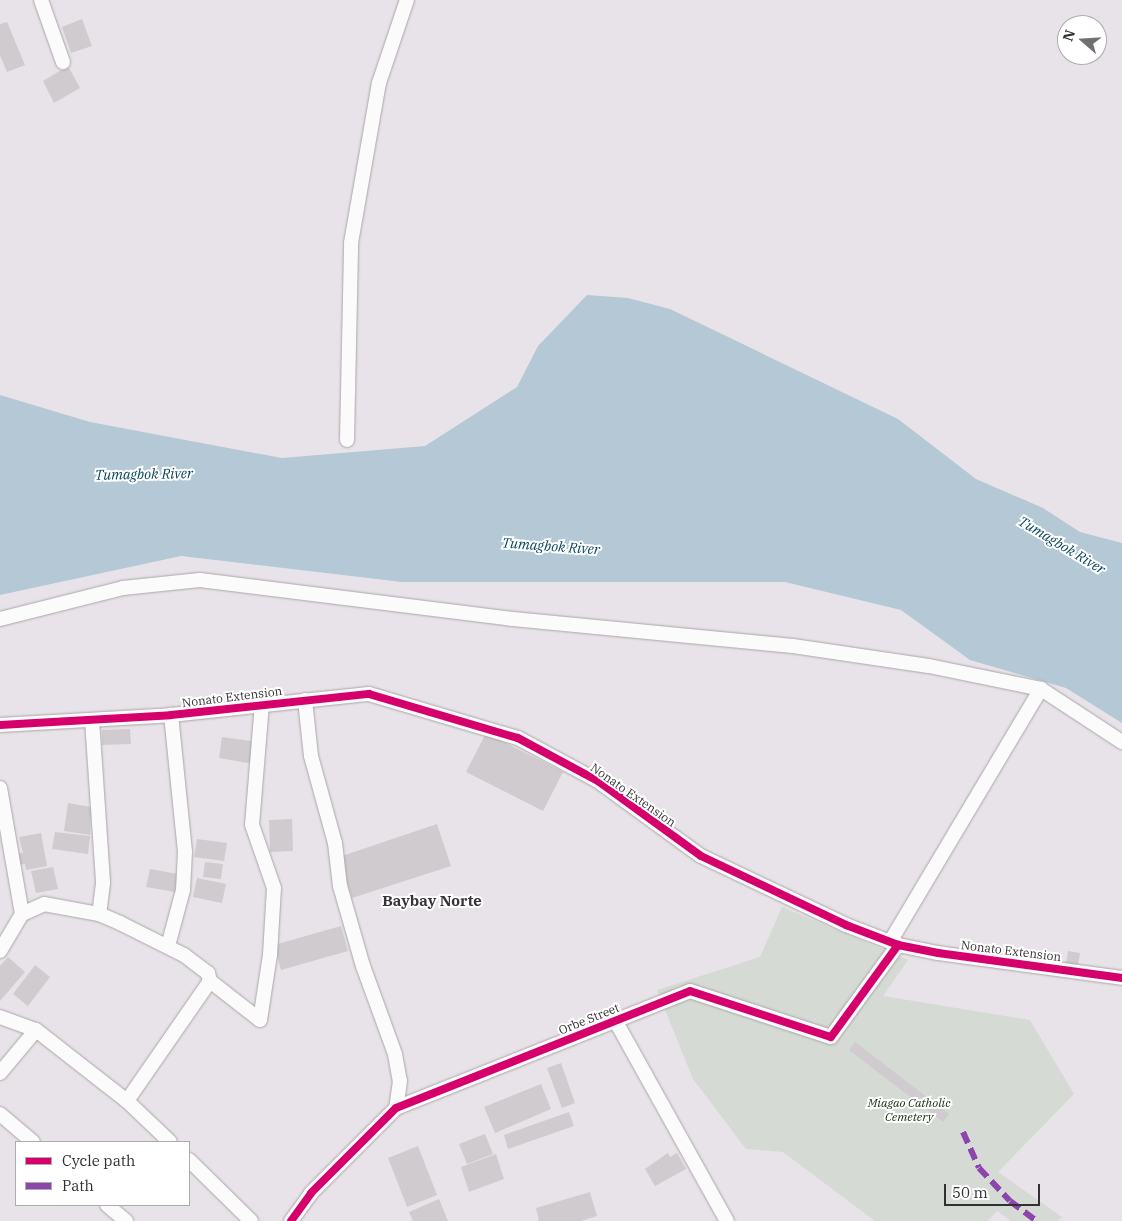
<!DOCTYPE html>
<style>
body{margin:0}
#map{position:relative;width:1122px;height:1221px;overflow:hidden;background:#e8e3e8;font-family:"IBM Plex Serif",serif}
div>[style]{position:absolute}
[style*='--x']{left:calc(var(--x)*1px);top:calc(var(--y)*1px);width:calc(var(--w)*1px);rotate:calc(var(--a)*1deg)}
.green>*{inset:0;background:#d5dad4}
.water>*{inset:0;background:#b5c8d6}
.building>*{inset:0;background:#cfcbcf}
.roads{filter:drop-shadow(0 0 1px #a9a6a9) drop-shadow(0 0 1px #a9a6a9)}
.minor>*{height:14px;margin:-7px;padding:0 7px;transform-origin:7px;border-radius:7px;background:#fcfbfc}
.quiet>*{height:6px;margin-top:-3px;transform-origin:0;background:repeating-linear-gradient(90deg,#8e44ad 0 12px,transparent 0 18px)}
.cycleway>*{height:8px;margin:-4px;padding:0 4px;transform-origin:4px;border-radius:4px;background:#d6006c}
span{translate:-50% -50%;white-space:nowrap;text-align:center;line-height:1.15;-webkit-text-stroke:4px #fff;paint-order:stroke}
.street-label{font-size:12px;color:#333033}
.park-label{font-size:12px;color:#15310c;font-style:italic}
.water-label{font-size:14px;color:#06445c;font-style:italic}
.quarter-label{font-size:15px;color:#393439;font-weight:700}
.legend{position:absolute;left:15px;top:1141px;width:175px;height:65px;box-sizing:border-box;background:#fff;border:1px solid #adacad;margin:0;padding:6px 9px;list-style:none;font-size:15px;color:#333033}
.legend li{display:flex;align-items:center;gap:10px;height:25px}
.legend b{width:25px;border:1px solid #adacad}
.north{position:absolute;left:1057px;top:15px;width:50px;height:50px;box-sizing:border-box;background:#fff;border:1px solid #adacad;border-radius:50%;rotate:289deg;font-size:14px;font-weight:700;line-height:20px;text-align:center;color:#333033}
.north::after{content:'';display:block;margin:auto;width:18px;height:22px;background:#726f72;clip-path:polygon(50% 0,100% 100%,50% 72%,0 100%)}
.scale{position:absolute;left:944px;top:1184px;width:96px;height:22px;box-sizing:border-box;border:2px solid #333033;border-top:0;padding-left:6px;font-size:15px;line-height:18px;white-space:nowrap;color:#333033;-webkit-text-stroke:4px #fff;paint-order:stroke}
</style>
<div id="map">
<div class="green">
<div style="clip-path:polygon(782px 907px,908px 960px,883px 996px,1030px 1020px,1074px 1094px,998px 1172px,1062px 1217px,1058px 1221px,1011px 1221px,997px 1211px,988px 1221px,875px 1221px,783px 1152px,746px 1149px,693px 1079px,657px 990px,760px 957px)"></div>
</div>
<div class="water">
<div style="clip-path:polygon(587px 295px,628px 298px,670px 309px,898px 419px,976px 479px,1043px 508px,1080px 532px,1122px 543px,1122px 723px,1066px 688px,970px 660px,901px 610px,785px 582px,402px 582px,181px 556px,0 595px,0 395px,90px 422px,282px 458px,425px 446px,517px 387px,538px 346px)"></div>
</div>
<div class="building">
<div style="clip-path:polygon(82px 19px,92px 46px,71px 53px,62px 27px)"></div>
<div style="clip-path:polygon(7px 22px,25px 65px,7px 72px,0 55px,0 24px)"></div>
<div style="clip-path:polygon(68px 66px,80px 88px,54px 103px,43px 81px)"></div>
<div style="clip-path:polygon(130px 729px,131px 744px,102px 745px,102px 730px)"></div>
<div style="clip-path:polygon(486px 733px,563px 772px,543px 811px,466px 772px)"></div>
<div style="clip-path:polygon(222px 737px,257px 742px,254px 764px,219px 758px)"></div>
<div style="clip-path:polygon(68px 803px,91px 807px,90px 835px,64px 831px)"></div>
<div style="clip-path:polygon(292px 819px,293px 851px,270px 852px,269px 820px)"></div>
<div style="clip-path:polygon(437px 824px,451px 866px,352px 898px,339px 857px)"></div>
<div style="clip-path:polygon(55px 832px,90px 836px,88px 854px,52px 849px)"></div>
<div style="clip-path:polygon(41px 833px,47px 866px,26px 870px,25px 864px,18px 865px,16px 854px,23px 853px,19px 837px)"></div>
<div style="clip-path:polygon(197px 839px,227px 843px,224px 861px,194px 857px)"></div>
<div style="clip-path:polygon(205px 862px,223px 864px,221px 879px,203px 877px)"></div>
<div style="clip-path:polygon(53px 867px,58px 889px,36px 893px,31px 871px)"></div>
<div style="clip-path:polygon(150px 869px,178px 874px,175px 892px,146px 887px)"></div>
<div style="clip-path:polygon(197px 878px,226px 884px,222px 903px,193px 897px)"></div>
<div style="clip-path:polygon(341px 926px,348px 951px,281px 970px,274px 945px)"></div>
<div style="clip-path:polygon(1068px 951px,1080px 953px,1078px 966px,1066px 965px)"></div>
<div style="clip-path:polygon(8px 957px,25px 972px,0 1001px,0 966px)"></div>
<div style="clip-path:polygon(35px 965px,50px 977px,28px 1006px,13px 994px)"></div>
<div style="clip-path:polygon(855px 1042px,949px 1114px,943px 1122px,849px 1050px)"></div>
<div style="clip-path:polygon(561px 1063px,575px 1103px,562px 1108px,547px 1068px)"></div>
<div style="clip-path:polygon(541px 1084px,551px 1109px,495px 1133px,484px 1107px)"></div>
<div style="clip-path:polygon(569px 1112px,574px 1126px,508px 1149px,504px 1135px)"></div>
<div style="clip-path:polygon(485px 1134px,493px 1154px,467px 1164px,459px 1144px)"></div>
<div style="clip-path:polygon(418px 1146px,437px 1195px,407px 1207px,388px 1158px)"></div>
<div style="clip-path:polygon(668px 1153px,670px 1157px,677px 1153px,686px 1169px,655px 1186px,645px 1169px)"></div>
<div style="clip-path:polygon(496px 1154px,504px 1179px,469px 1192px,461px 1167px)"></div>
<div style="clip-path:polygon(590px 1192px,597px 1216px,581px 1221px,539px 1221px,536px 1208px)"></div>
<div style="clip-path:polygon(439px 1199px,448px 1221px,413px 1221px,409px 1212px)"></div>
</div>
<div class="roads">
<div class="minor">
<div style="--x:41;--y:0;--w:66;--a:70.5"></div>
<div style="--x:347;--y:440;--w:197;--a:-88.8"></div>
<div style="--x:351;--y:243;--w:162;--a:-80.1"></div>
<div style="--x:379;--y:83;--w:88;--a:-71.4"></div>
<div style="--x:0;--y:619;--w:127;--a:-14.1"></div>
<div style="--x:123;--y:588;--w:77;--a:-5.9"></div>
<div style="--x:200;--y:580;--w:315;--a:7.1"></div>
<div style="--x:513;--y:619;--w:281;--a:5.5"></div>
<div style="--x:793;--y:646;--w:137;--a:8.4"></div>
<div style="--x:929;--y:666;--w:114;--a:11.6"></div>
<div style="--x:1041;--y:689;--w:97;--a:33.2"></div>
<div style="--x:305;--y:700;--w:56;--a:83.9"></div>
<div style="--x:311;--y:756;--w:90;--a:74.6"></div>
<div style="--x:335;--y:843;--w:43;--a:83.4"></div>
<div style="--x:340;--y:886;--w:83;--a:74"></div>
<div style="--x:363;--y:966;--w:94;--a:70"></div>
<div style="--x:395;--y:1054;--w:27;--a:80"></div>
<div style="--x:400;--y:1081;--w:27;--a:98"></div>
<div style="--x:92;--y:720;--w:163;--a:86.1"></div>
<div style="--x:103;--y:883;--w:31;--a:97"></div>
<div style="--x:0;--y:725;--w:171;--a:-3.3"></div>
<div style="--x:171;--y:715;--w:199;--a:-6.1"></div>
<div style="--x:369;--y:694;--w:155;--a:16.5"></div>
<div style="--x:518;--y:738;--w:91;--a:28.3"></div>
<div style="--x:598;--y:781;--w:127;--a:36.1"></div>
<div style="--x:701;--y:856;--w:161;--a:25.4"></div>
<div style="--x:846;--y:925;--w:56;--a:21"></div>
<div style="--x:898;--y:945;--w:41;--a:11.3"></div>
<div style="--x:938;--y:953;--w:186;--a:7.7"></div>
<div style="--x:0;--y:788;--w:128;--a:80.1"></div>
<div style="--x:890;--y:942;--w:295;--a:-59.2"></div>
<div style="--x:168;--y:946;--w:58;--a:-75"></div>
<div style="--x:183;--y:890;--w:38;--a:-87"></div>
<div style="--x:185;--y:852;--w:138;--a:-95.8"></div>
<div style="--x:0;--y:951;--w:43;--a:-59.3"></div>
<div style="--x:22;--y:914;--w:24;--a:-24"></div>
<div style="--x:44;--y:904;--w:56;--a:10.3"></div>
<div style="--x:99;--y:914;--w:23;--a:23"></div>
<div style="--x:120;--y:923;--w:72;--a:26.6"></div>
<div style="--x:184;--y:955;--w:30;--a:37"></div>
<div style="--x:208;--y:973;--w:8;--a:76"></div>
<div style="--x:210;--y:981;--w:146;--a:124.7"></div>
<div style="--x:210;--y:981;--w:63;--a:38"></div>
<div style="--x:260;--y:1020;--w:66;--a:-81.3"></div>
<div style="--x:270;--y:955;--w:67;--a:-86.6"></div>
<div style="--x:274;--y:888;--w:67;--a:-109.2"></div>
<div style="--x:252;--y:825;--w:122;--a:-85.3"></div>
<div style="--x:0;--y:1017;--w:38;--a:20"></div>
<div style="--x:36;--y:1030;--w:115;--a:38"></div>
<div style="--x:127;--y:1101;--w:59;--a:43.6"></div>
<div style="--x:615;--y:1020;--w:230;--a:60.9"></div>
<div style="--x:0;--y:1073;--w:56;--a:-50.1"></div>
<div style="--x:0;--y:1114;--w:43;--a:40.3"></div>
<div style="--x:189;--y:1160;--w:87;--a:44.5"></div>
<div style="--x:107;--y:1205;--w:25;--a:40"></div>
<div style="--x:291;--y:1221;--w:34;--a:-54"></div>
<div style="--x:311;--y:1193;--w:120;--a:-45"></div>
<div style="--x:396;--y:1108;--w:316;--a:-21.7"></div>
<div style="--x:690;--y:991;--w:148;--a:18.1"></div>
<div style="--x:831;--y:1037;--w:114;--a:-53.9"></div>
</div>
</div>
<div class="quiet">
<div style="--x:963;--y:1132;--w:39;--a:66"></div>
<div style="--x:979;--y:1168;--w:45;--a:46.8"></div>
<div style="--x:1010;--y:1201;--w:34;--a:37"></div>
</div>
<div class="cycleway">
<div style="--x:0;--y:725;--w:171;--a:-3.3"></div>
<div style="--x:171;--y:715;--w:199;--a:-6.1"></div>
<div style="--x:369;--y:694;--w:155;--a:16.5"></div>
<div style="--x:518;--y:738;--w:91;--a:28.3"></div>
<div style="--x:598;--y:781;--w:127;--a:36.1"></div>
<div style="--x:701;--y:856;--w:161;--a:25.4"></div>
<div style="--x:846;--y:925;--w:56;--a:21"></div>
<div style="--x:898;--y:945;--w:41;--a:11.3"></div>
<div style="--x:938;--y:953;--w:186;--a:7.7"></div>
<div style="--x:291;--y:1221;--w:34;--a:-54"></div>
<div style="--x:311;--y:1193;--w:120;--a:-45"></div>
<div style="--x:396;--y:1108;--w:316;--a:-21.7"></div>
<div style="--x:690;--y:991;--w:148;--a:18.1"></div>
<div style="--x:831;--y:1037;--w:114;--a:-53.9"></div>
</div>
<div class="street-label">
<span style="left:232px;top:697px;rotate:-7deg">Nonato Extension</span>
<span style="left:633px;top:795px;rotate:35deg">Nonato Extension</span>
<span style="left:1011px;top:951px;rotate:7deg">Nonato Extension</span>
<span style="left:589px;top:1019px;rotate:-22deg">Orbe Street</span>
</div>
<div class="park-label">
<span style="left:909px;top:1110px">Miagao Catholic<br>Cemetery</span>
</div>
<div class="water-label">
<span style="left:144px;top:474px;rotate:-1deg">Tumagbok River</span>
<span style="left:1062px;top:545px;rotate:31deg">Tumagbok River</span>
<span style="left:551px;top:546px;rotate:4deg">Tumagbok River</span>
</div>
<div class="quarter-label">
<span style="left:432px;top:901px">Baybay Norte</span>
</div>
<ul class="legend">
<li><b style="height:6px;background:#d6006c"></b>Cycle path</li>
<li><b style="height:6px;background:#8e44ad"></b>Path</li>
</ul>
<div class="north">N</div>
<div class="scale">50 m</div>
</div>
